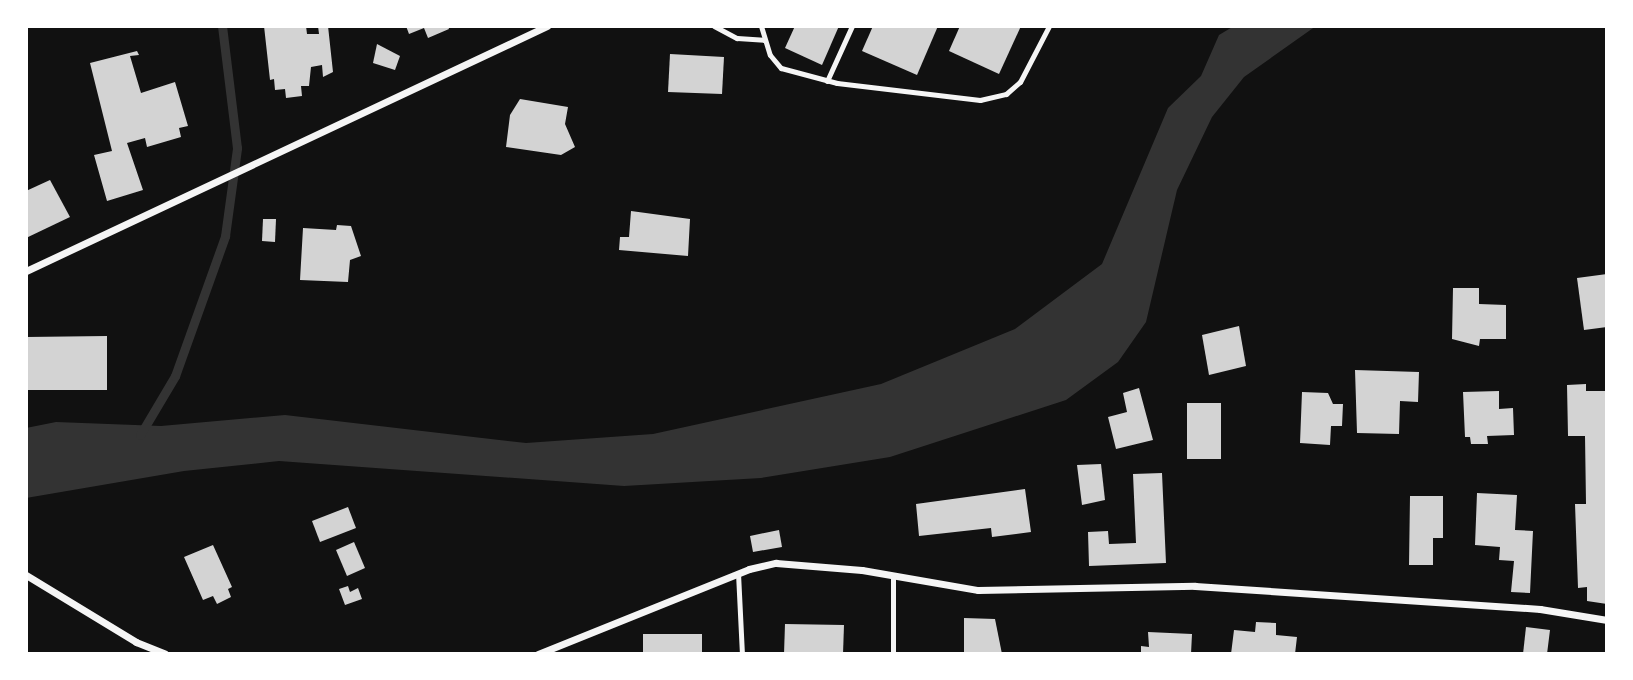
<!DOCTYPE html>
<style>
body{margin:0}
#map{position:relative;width:1633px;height:680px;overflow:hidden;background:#111;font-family:Overpass,sans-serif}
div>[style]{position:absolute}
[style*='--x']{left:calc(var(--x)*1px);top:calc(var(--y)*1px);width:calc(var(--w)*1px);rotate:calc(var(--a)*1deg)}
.water>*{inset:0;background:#333}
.stream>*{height:9px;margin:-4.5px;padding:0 4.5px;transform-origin:4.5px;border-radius:4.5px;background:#333}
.building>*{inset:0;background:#d3d3d3}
.service>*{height:5px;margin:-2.5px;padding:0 2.5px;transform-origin:2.5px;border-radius:2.5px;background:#f5f5f5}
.minor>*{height:7px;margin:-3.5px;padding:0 3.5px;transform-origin:3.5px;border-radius:3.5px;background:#f5f5f5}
span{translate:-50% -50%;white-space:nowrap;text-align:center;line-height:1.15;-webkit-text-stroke:5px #fff;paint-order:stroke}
.frame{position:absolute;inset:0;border:28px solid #fff;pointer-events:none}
</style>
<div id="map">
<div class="water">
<div style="clip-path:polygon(1234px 26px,1316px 26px,1244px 77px,1212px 117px,1177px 190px,1146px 322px,1118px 362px,1066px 400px,890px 457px,761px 478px,624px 486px,279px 461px,184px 471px,26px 498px,26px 428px,56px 422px,161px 426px,285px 415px,526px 443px,653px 434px,881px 384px,1015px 329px,1102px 264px,1168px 108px,1201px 76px,1219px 35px)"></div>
</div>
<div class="stream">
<div style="--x:140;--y:435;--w:69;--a:-59.3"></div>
<div style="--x:175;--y:376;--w:149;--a:-70.3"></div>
<div style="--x:225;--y:236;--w:89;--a:-82.2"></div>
<div style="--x:237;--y:148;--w:123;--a:-97"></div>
</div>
<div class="building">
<div style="clip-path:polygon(264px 26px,306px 26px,307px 34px,319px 34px,318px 26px,328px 26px,333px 72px,323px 77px,322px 65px,311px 67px,309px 86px,301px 86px,302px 96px,286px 98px,285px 89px,275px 90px,274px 79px,270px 80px)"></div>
<div style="clip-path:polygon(406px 26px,448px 26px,449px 29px,428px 38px,424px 28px,409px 34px)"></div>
<div style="clip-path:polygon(795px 26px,839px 26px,822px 65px,785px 48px)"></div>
<div style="clip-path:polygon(873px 26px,938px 26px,917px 75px,862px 51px)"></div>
<div style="clip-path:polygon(960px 26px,1021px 26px,999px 74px,949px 51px)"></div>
<div style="clip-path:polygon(377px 44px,400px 56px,395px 70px,373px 63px)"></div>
<div style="clip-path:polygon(137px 51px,139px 55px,130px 56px,141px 93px,175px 82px,188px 126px,179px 128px,181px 137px,147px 147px,145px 138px,127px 143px,143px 190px,107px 201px,94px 155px,112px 151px,90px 63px)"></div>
<div style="clip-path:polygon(670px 54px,724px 57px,722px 94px,668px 92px)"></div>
<div style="clip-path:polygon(520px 99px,568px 107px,565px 124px,575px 147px,561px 155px,506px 147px,510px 115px)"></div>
<div style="clip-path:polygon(50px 180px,70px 217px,26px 238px,26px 191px)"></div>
<div style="clip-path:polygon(631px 211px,690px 219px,688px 256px,619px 250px,620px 237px,629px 237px)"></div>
<div style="clip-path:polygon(263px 219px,276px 219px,275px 242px,262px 241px)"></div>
<div style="clip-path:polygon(337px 225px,351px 226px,361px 256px,350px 260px,348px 282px,300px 280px,303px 228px,336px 230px)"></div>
<div style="clip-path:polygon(1607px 274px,1607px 327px,1584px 330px,1577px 278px)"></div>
<div style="clip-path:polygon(1453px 288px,1479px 288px,1479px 304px,1506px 305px,1506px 339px,1480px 339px,1479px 346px,1452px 339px)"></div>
<div style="clip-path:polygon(1239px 326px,1246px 366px,1209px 375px,1202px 335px)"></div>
<div style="clip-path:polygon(107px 336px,107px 390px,26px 390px,26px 337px)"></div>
<div style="clip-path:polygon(1355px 370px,1419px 372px,1418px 402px,1400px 401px,1399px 434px,1357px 433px)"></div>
<div style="clip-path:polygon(1586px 384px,1586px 391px,1607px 391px,1607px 604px,1587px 601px,1587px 587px,1578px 588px,1575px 504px,1586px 504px,1585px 436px,1568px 436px,1567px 385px)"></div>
<div style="clip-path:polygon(1139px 388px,1153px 440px,1116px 449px,1108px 417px,1127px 412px,1123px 393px)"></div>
<div style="clip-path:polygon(1499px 391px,1499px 409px,1513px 408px,1514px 435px,1487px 436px,1488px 444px,1471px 444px,1470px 437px,1465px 437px,1463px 392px)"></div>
<div style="clip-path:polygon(1302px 392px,1328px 393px,1333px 404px,1343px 404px,1342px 426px,1331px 426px,1330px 445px,1300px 443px)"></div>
<div style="clip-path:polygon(1187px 403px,1221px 403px,1221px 459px,1187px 459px)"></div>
<div style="clip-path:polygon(1101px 464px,1105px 500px,1082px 505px,1077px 465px)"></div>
<div style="clip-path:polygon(1162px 473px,1166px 563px,1089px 566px,1088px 532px,1108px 531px,1109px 544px,1136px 543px,1133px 474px)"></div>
<div style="clip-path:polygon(1025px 489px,1031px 532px,992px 537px,991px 528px,919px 536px,916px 504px)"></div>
<div style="clip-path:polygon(1477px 493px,1517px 495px,1515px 530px,1533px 531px,1530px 593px,1511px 592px,1514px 561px,1499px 560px,1500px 547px,1475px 545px)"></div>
<div style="clip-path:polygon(1410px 496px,1443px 496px,1443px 538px,1433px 538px,1433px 565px,1409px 565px)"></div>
<div style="clip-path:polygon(348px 507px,356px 528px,320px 542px,312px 521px)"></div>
<div style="clip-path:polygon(779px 530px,782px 547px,753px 552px,750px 536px)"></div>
<div style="clip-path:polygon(354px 542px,365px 568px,347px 576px,336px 550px)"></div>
<div style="clip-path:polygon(213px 545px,232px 587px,228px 589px,231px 597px,217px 604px,213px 596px,203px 600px,184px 557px)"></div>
<div style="clip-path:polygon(348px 586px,350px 592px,358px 588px,362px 599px,345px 605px,339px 589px)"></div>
<div style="clip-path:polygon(964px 618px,995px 619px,1002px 654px,964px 654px)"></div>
<div style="clip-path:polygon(1256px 622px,1276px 623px,1276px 635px,1297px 637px,1295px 654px,1231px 654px,1234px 630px,1255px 632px)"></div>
<div style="clip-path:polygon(785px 624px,844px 625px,843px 654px,784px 654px)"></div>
<div style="clip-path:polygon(1526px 627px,1550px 630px,1547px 654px,1523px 654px)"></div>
<div style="clip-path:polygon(1148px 632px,1192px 634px,1191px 654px,1141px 654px,1141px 646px,1149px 647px)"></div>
<div style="clip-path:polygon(643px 634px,702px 634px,702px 654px,643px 654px)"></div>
</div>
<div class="service">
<div style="--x:714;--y:26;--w:26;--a:28"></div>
<div style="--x:737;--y:38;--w:27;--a:4"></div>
<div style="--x:761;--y:26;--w:30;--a:73"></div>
<div style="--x:770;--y:55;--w:17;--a:50"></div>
<div style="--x:781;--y:68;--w:58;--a:15"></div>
<div style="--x:837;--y:83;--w:144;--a:6.8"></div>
<div style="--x:980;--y:100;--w:27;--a:-13"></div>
<div style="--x:1006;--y:94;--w:18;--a:-41"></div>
<div style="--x:1020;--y:82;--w:63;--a:-62.6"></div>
<div style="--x:827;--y:81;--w:60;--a:-65.6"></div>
<div style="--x:738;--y:573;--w:81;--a:87.2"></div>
<div style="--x:893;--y:577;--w:77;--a:90"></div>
</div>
<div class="minor">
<div style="--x:26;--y:271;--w:576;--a:-25.19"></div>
<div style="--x:26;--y:575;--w:129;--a:31.3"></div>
<div style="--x:136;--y:642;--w:31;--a:22"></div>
<div style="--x:538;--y:654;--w:227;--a:-21.9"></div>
<div style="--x:749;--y:569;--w:28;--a:-13"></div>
<div style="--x:776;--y:563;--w:86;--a:4.7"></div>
<div style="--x:862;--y:570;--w:118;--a:9.8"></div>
<div style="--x:978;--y:590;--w:217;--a:-1.1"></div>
<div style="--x:1195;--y:586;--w:346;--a:3.8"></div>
<div style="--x:1540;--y:609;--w:68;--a:9.3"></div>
</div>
<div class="frame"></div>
</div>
